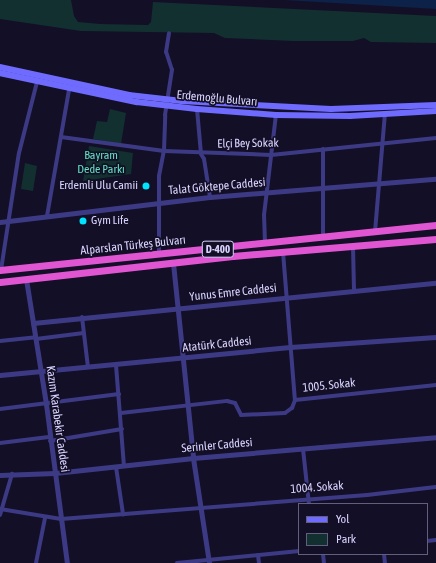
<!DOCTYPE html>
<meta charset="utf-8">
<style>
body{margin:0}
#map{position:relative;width:436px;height:563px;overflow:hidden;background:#130f26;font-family:"Asap Condensed",sans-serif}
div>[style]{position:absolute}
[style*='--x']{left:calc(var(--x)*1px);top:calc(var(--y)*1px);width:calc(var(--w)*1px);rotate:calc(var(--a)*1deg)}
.green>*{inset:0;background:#12302f}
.water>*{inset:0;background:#0c2248}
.minor>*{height:4px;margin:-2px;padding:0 2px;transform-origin:2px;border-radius:2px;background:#3d3a85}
.tertiary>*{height:5px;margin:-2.5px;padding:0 2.5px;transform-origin:2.5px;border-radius:2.5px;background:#3d3a85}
.secondary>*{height:5.5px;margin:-2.75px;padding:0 2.75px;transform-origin:2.75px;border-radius:2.75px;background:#6f6bff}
.trunk>*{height:7px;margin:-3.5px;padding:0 3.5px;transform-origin:3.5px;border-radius:3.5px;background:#e055d1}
.dots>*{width:11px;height:11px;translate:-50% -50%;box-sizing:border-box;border:2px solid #130f26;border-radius:50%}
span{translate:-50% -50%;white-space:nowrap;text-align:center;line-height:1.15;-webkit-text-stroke:3.5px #130f26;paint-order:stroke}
.shield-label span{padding:1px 3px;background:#130f26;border:1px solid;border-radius:3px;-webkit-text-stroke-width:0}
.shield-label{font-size:11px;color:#d9d4ff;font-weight:700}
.street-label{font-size:12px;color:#d9d4ff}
.park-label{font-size:12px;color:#5fe0c0}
.poi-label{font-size:12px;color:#d9d4ff}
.right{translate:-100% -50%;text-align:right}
.left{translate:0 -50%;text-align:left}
.legend{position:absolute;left:298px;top:503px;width:130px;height:52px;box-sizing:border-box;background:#130f26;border:1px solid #625e7d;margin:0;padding:5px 7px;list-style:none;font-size:12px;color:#d9d4ff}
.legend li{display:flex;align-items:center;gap:8px;height:20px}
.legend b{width:20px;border:1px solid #625e7d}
</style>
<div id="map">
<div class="green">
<div style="clip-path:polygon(0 0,71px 0,74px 16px,78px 22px,100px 24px,148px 25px,151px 22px,153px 2px,436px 16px,436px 43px,371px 42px,364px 38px,353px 41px,293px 41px,225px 38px,214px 33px,81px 31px,0 19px)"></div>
<div style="clip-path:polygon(110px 109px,126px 113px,121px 144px,93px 139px,97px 121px,107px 122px)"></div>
<div style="clip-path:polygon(89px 146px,133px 153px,131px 174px,83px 181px)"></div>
<div style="clip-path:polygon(25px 163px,37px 166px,33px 191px,21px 189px)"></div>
</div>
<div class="water">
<div style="clip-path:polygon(284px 0,436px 0,436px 9px)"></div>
</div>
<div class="minor">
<div style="--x:197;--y:109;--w:45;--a:84.9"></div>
<div style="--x:201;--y:154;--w:6;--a:59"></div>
<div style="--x:204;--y:159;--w:38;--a:81"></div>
<div style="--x:61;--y:137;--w:104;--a:7.7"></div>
<div style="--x:164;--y:151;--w:107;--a:2.1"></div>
<div style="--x:271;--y:155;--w:166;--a:-5.9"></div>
<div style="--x:47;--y:216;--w:128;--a:-80.1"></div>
<div style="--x:375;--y:232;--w:119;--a:-85.2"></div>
<div style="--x:323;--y:237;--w:88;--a:-90"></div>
<div style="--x:265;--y:243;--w:28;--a:-92"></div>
<div style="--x:264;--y:215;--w:101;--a:-83.2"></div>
<div style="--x:353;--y:246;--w:43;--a:88.7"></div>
<div style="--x:283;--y:252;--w:148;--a:85.4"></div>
<div style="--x:159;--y:254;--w:78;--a:-90"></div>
<div style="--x:159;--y:176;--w:25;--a:-79"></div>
<div style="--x:164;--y:151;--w:36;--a:-88"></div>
<div style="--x:165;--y:115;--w:46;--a:-81.2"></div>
<div style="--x:172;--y:70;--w:19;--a:-108"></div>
<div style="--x:166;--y:52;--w:19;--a:-81"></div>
<div style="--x:1;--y:270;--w:118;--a:-81.3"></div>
<div style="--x:19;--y:153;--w:73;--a:-75.8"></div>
<div style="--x:82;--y:317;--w:50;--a:83.2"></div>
<div style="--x:36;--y:339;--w:48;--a:-7.1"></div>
<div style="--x:0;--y:341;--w:36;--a:-6"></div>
<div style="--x:116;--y:365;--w:101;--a:85.5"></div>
<div style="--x:0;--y:409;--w:120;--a:-7.2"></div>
<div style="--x:121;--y:413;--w:107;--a:-6.5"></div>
<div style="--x:227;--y:401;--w:8;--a:14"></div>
<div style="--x:235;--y:403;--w:13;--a:63"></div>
<div style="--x:241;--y:415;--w:44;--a:-2.6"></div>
<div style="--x:285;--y:413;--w:9;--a:-36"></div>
<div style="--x:292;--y:408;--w:9;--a:-69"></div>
<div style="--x:295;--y:400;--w:142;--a:-6.1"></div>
<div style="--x:50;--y:441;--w:73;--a:-9.5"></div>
<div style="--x:0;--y:443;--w:49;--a:-7"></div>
<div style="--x:303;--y:449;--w:55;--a:83.8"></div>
<div style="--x:116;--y:467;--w:48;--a:81.5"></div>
<div style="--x:0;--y:509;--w:62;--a:9.3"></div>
<div style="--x:61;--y:519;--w:307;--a:-4.5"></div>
<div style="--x:367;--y:495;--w:69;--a:-6.6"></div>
<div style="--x:0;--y:515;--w:43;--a:-73.7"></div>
<div style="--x:427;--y:541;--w:9;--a:-6"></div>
<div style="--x:323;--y:554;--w:9;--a:84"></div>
<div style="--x:384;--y:554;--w:9;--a:84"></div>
<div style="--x:258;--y:555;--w:8;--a:83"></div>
<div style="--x:36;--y:563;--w:46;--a:-78.7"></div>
<div style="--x:177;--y:563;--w:123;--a:-5.6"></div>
</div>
<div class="tertiary">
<div style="--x:0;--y:222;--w:211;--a:-6.8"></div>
<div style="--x:210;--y:197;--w:227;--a:-4.6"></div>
<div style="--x:173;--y:263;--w:196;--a:84.1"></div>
<div style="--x:193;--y:458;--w:106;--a:81.3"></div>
<div style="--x:26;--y:279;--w:127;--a:80.9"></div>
<div style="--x:46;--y:404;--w:160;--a:82.5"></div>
<div style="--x:33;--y:323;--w:405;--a:-5.7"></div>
<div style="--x:0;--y:375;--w:291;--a:-5.5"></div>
<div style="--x:290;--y:347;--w:146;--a:-3.9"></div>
<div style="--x:0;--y:475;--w:55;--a:-2.1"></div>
<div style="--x:55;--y:473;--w:139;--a:-6.2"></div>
<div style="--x:193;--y:458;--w:244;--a:-4.9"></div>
</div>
<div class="secondary">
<div style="--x:0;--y:67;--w:132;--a:12.2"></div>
<div style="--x:129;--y:95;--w:53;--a:6.5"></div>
<div style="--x:182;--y:101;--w:149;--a:3.1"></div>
<div style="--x:331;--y:109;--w:105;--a:-2.2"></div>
<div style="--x:0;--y:73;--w:140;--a:12"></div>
<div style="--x:137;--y:102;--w:60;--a:6.7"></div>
<div style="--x:197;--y:109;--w:79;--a:4.3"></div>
<div style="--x:276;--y:115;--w:74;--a:0.8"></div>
<div style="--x:350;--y:116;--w:86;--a:-3.3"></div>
</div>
<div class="trunk">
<div style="--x:0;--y:270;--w:438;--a:-5.9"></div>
<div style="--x:0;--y:282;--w:234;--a:-6.4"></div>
<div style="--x:233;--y:256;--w:204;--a:-4.8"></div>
</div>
<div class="dots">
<div style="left:146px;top:186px;background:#00e5ff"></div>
<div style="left:83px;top:221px;background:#00e5ff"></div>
</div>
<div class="shield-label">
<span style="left:218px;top:249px">D-400</span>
</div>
<div class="street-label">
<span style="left:217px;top:99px;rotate:5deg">Erdemoğlu Bulvarı</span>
<span style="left:248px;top:144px;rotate:-1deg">Elçi Bey Sokak</span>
<span style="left:217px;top:187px;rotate:-5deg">Talat Göktepe Caddesi</span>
<span style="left:133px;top:246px;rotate:-6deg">Alparslan Türkeş Bulvarı</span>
<span style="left:233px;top:293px;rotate:-6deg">Yunus Emre Caddesi</span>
<span style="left:217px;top:345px;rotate:-6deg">Atatürk Caddesi</span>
<span style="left:329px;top:386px;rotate:-6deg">1005. Sokak</span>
<span style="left:57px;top:419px;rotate:82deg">Kazım Karabekir Caddesi</span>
<span style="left:217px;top:446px;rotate:-5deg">Serinler Caddesi</span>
<span style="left:317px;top:488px;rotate:-4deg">1004. Sokak</span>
</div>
<div class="park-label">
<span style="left:101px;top:163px">Bayram<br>Dede Parkı</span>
</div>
<div class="poi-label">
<span class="right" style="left:138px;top:186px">Erdemli Ulu Camii</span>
<span class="left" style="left:91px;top:221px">Gym Life</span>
</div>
<ul class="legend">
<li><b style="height:5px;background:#6f6bff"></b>Yol</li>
<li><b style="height:11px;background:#12302f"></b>Park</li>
</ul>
</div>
